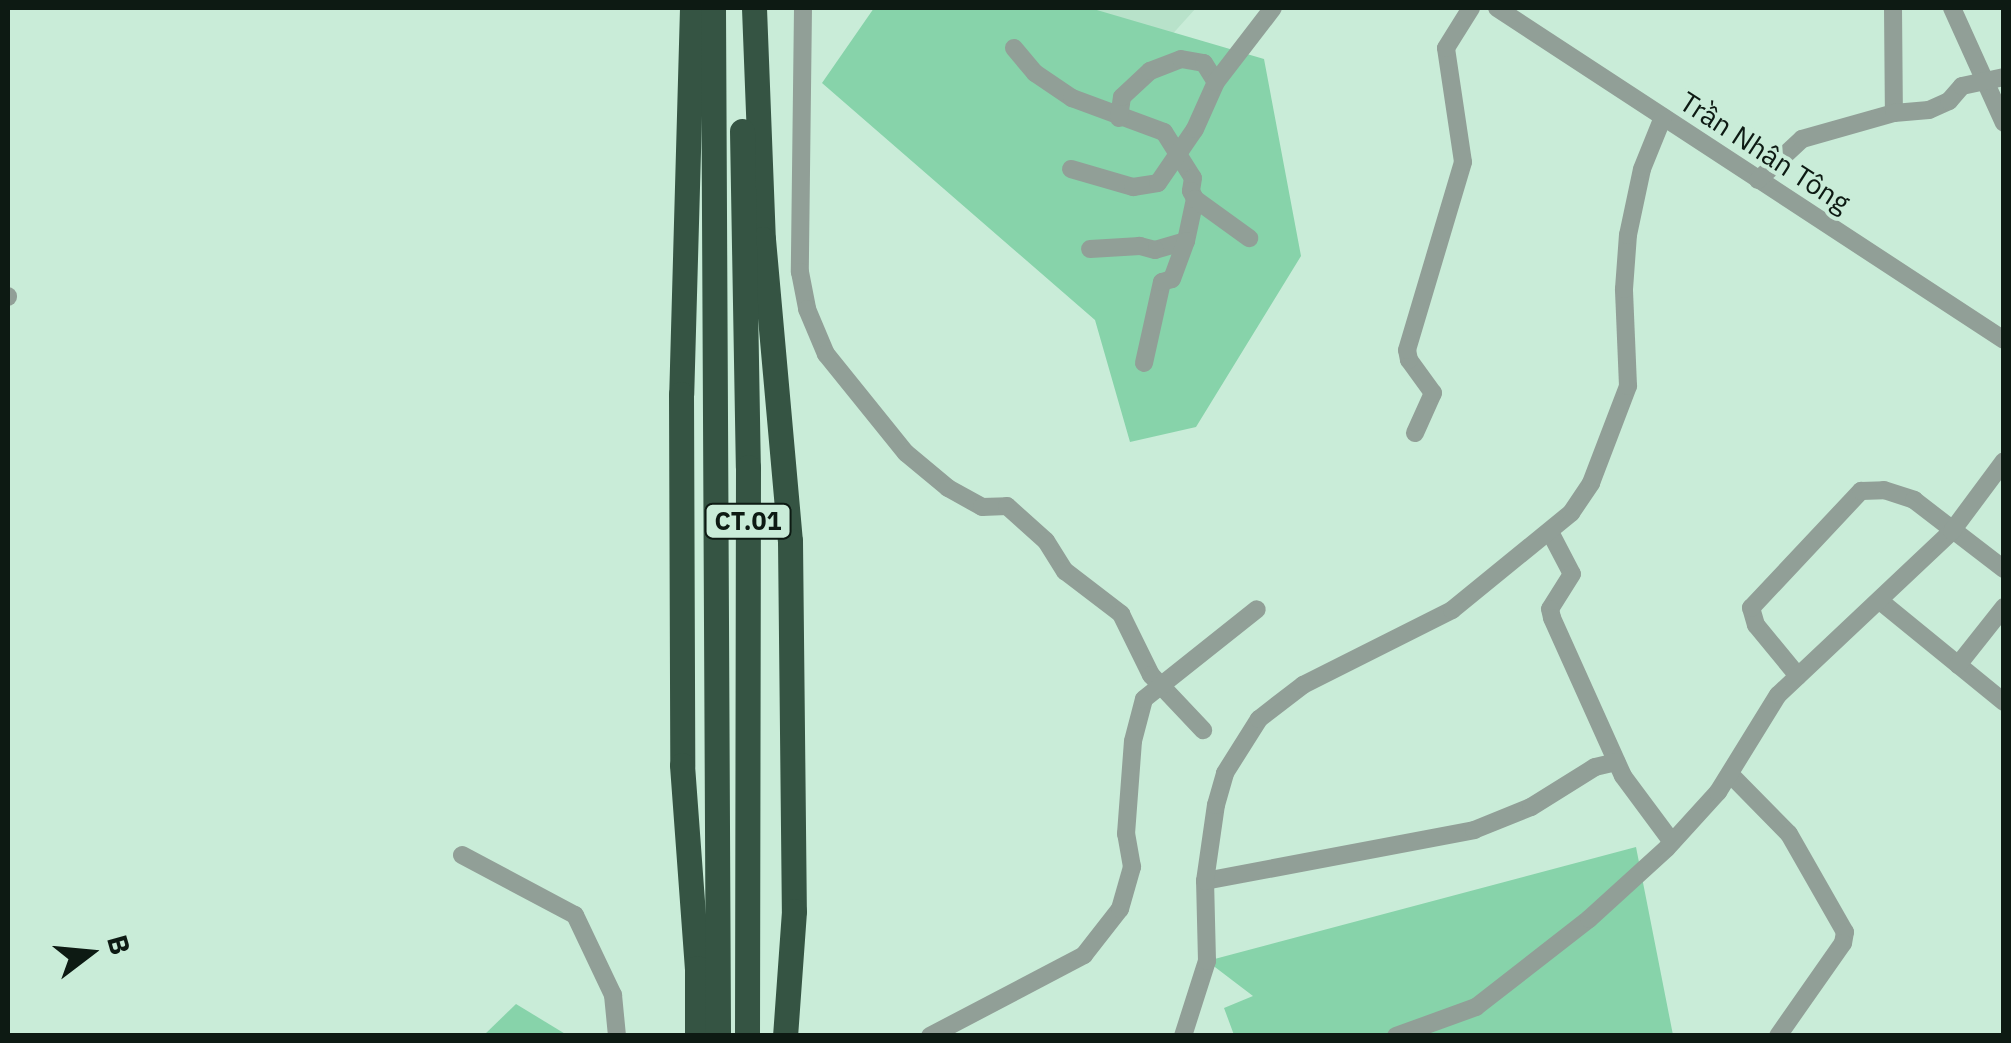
<!DOCTYPE html>
<meta charset="utf-8">
<style>
body{margin:0}
#map{position:relative;width:2011px;height:1043px;overflow:hidden;background:#c9ecd8;font-family:"IBM Plex Sans",sans-serif}
div>[style]{position:absolute}
[style*='--x']{left:calc(var(--x)*1px);top:calc(var(--y)*1px);width:calc(var(--w)*1px);rotate:calc(var(--a)*1deg)}
.built>*{inset:0;background:#b8e2ca}
.green>*{inset:0;background:#87d3aa}
.minor>*{height:18px;margin:-9px;padding:0 9px;transform-origin:9px;border-radius:9px;background:#919f97}
.highway>*{height:25px;margin:-12.5px;padding:0 12.5px;transform-origin:12.5px;border-radius:12.5px;background:#355443}
span{translate:-50% -50%;white-space:nowrap;text-align:center;line-height:1.15;-webkit-text-stroke:8px #c9ecd8;paint-order:stroke}
.shield-label span{padding:2px 8px;background:#c9ecd8;border:2px solid;border-radius:8px;-webkit-text-stroke-width:0}
.shield-label{font-size:25px;color:#0d1a13;font-weight:700}
.street-label{font-size:28px;color:#0d1a13}
.frame{position:absolute;inset:0;border:10px solid #0d1a13;pointer-events:none}
.north{position:absolute;left:40px;top:903px;width:100px;height:100px;-webkit-text-stroke:8px #c9ecd8;paint-order:stroke;rotate:74deg;font-size:28px;font-weight:700;line-height:40px;text-align:center;color:#0d1a13}
.north::after{content:'';display:block;margin:auto;width:35px;height:45px;background:#0d1a13;clip-path:polygon(50% 0,100% 100%,50% 72%,0 100%)}
</style>
<div id="map">
<div class="built">
<div style="clip-path:polygon(1037px 8px,1196px 8px,1150px 59px)"></div>
</div>
<div class="green">
<div style="clip-path:polygon(874px 8px,1090px 8px,1264px 59px,1301px 256px,1196px 427px,1130px 442px,1095px 320px,822px 83px)"></div>
<div style="clip-path:polygon(1636px 847px,1673px 1035px,1234px 1035px,1224px 1008px,1253px 996px,1207px 961px)"></div>
<div style="clip-path:polygon(516px 1004px,567px 1035px,484px 1035px)"></div>
</div>
<div class="minor">
<div style="--x:803;--y:8;--w:264;--a:90.7"></div>
<div style="--x:800;--y:272;--w:38;--a:79"></div>
<div style="--x:807;--y:309;--w:49;--a:67.1"></div>
<div style="--x:826;--y:354;--w:127;--a:51.1"></div>
<div style="--x:906;--y:453;--w:55;--a:39.8"></div>
<div style="--x:948;--y:488;--w:39;--a:29"></div>
<div style="--x:982;--y:507;--w:25;--a:-2"></div>
<div style="--x:1007;--y:506;--w:52;--a:41.9"></div>
<div style="--x:1046;--y:541;--w:36;--a:58"></div>
<div style="--x:1065;--y:571;--w:71;--a:37.5"></div>
<div style="--x:1121;--y:614;--w:68;--a:63.8"></div>
<div style="--x:1151;--y:675;--w:76;--a:46.6"></div>
<div style="--x:1497;--y:8;--w:606;--a:33.22"></div>
<div style="--x:1893;--y:8;--w:105;--a:89.5"></div>
<div style="--x:1952;--y:8;--w:126;--a:65.7"></div>
<div style="--x:1014;--y:48;--w:33;--a:50"></div>
<div style="--x:1035;--y:73;--w:45;--a:34"></div>
<div style="--x:1072;--y:98;--w:98;--a:20.3"></div>
<div style="--x:1164;--y:132;--w:54;--a:57.8"></div>
<div style="--x:1193;--y:178;--w:13;--a:99"></div>
<div style="--x:1191;--y:191;--w:9;--a:63"></div>
<div style="--x:1195;--y:199;--w:43;--a:102.1"></div>
<div style="--x:1186;--y:241;--w:32;--a:164"></div>
<div style="--x:1155;--y:250;--w:16;--a:-165"></div>
<div style="--x:1140;--y:246;--w:50;--a:176.6"></div>
<div style="--x:1119;--y:118;--w:21;--a:-82"></div>
<div style="--x:1122;--y:97;--w:38;--a:-43"></div>
<div style="--x:1150;--y:71;--w:33;--a:-21"></div>
<div style="--x:1181;--y:59;--w:23;--a:10"></div>
<div style="--x:1204;--y:63;--w:22;--a:58"></div>
<div style="--x:1071;--y:169;--w:65;--a:16.2"></div>
<div style="--x:1133;--y:187;--w:25;--a:-9"></div>
<div style="--x:1158;--y:183;--w:65;--a:-55.6"></div>
<div style="--x:1195;--y:129;--w:51;--a:-65.9"></div>
<div style="--x:1216;--y:82;--w:93;--a:-52.4"></div>
<div style="--x:1758;--y:180;--w:60;--a:-43"></div>
<div style="--x:1802;--y:139;--w:96;--a:-15.8"></div>
<div style="--x:1894;--y:113;--w:35;--a:-5"></div>
<div style="--x:1929;--y:110;--w:22;--a:-24"></div>
<div style="--x:1949;--y:101;--w:20;--a:-49"></div>
<div style="--x:1962;--y:86;--w:43;--a:-12.1"></div>
<div style="--x:1195;--y:199;--w:67;--a:35.8"></div>
<div style="--x:8;--y:296;--w:1;--a:90"></div>
<div style="--x:1144;--y:363;--w:83;--a:-77.5"></div>
<div style="--x:1162;--y:282;--w:10;--a:-17"></div>
<div style="--x:1172;--y:279;--w:40;--a:-69.8"></div>
<div style="--x:1415;--y:433;--w:44;--a:-65.8"></div>
<div style="--x:1433;--y:393;--w:41;--a:-126"></div>
<div style="--x:1409;--y:360;--w:10;--a:-101"></div>
<div style="--x:1407;--y:350;--w:196;--a:-73.4"></div>
<div style="--x:1463;--y:162;--w:115;--a:-98.5"></div>
<div style="--x:1446;--y:48;--w:47;--a:-58"></div>
<div style="--x:1550;--y:532;--w:47;--a:62.4"></div>
<div style="--x:1572;--y:574;--w:41;--a:122.2"></div>
<div style="--x:1550;--y:609;--w:9;--a:77"></div>
<div style="--x:1552;--y:618;--w:173;--a:65.8"></div>
<div style="--x:1623;--y:776;--w:82;--a:53.4"></div>
<div style="--x:1880;--y:601;--w:160;--a:39.2"></div>
<div style="--x:1958;--y:665;--w:74;--a:-51.6"></div>
<div style="--x:1798;--y:676;--w:66;--a:-129.5"></div>
<div style="--x:1756;--y:625;--w:18;--a:-106"></div>
<div style="--x:1751;--y:608;--w:161;--a:-46.8"></div>
<div style="--x:1861;--y:491;--w:23;--a:-2"></div>
<div style="--x:1884;--y:490;--w:32;--a:18"></div>
<div style="--x:1914;--y:500;--w:113;--a:37.5"></div>
<div style="--x:1730;--y:774;--w:84;--a:45.5"></div>
<div style="--x:1789;--y:834;--w:113;--a:60.3"></div>
<div style="--x:1845;--y:932;--w:11;--a:100"></div>
<div style="--x:1843;--y:943;--w:113;--a:125"></div>
<div style="--x:462;--y:855;--w:128;--a:28"></div>
<div style="--x:575;--y:915;--w:89;--a:64.6"></div>
<div style="--x:613;--y:995;--w:41;--a:84.4"></div>
<div style="--x:1205;--y:881;--w:274;--a:-10.7"></div>
<div style="--x:1474;--y:830;--w:61;--a:-22"></div>
<div style="--x:1531;--y:807;--w:75;--a:-32"></div>
<div style="--x:1595;--y:767;--w:22;--a:-13"></div>
<div style="--x:930;--y:1036;--w:174;--a:-27.7"></div>
<div style="--x:1084;--y:955;--w:58;--a:-52"></div>
<div style="--x:1120;--y:909;--w:44;--a:-74.1"></div>
<div style="--x:1132;--y:867;--w:34;--a:-100"></div>
<div style="--x:1126;--y:834;--w:93;--a:-85.7"></div>
<div style="--x:1133;--y:741;--w:43;--a:-75.3"></div>
<div style="--x:1144;--y:699;--w:144;--a:-38.5"></div>
<div style="--x:1183;--y:1036;--w:79;--a:-72.3"></div>
<div style="--x:1207;--y:961;--w:80;--a:-91.4"></div>
<div style="--x:1205;--y:881;--w:77;--a:-81.8"></div>
<div style="--x:1216;--y:805;--w:33;--a:-74"></div>
<div style="--x:1225;--y:773;--w:64;--a:-57.8"></div>
<div style="--x:1259;--y:719;--w:56;--a:-37.7"></div>
<div style="--x:1303;--y:685;--w:167;--a:-26.7"></div>
<div style="--x:1452;--y:610;--w:154;--a:-39.2"></div>
<div style="--x:1571;--y:513;--w:36;--a:-56"></div>
<div style="--x:1591;--y:483;--w:104;--a:-69.1"></div>
<div style="--x:1628;--y:386;--w:97;--a:-92.4"></div>
<div style="--x:1624;--y:289;--w:54;--a:-85.8"></div>
<div style="--x:1628;--y:235;--w:67;--a:-78"></div>
<div style="--x:1642;--y:169;--w:56;--a:-68"></div>
<div style="--x:1396;--y:1036;--w:85;--a:-19.9"></div>
<div style="--x:1476;--y:1007;--w:143;--a:-37.9"></div>
<div style="--x:1589;--y:919;--w:105;--a:-42.3"></div>
<div style="--x:1667;--y:848;--w:76;--a:-47.7"></div>
<div style="--x:1718;--y:792;--w:114;--a:-58.3"></div>
<div style="--x:1778;--y:695;--w:239;--a:-43.3"></div>
<div style="--x:1952;--y:531;--w:87;--a:-53.4"></div>
</div>
<div class="highway">
<div style="--x:692;--y:8;--w:386;--a:91.6"></div>
<div style="--x:681;--y:394;--w:371;--a:89.8"></div>
<div style="--x:682;--y:765;--w:204;--a:85.8"></div>
<div style="--x:697;--y:968;--w:68;--a:90"></div>
<div style="--x:713;--y:8;--w:1028;--a:89.72"></div>
<div style="--x:754;--y:8;--w:231;--a:87.8"></div>
<div style="--x:763;--y:239;--w:303;--a:84.9"></div>
<div style="--x:790;--y:541;--w:370;--a:89.4"></div>
<div style="--x:794;--y:911;--w:125;--a:94.1"></div>
<div style="--x:742;--y:131;--w:336;--a:89"></div>
<div style="--x:748;--y:467;--w:569;--a:90.1"></div>
</div>
<div class="shield-label">
<span style="left:748px;top:521px">CT.01</span>
</div>
<div class="street-label">
<span style="left:1765px;top:152px;rotate:33deg">Trần Nhân Tông</span>
</div>
<div class="frame"></div>
<div class="north">B</div>
</div>
